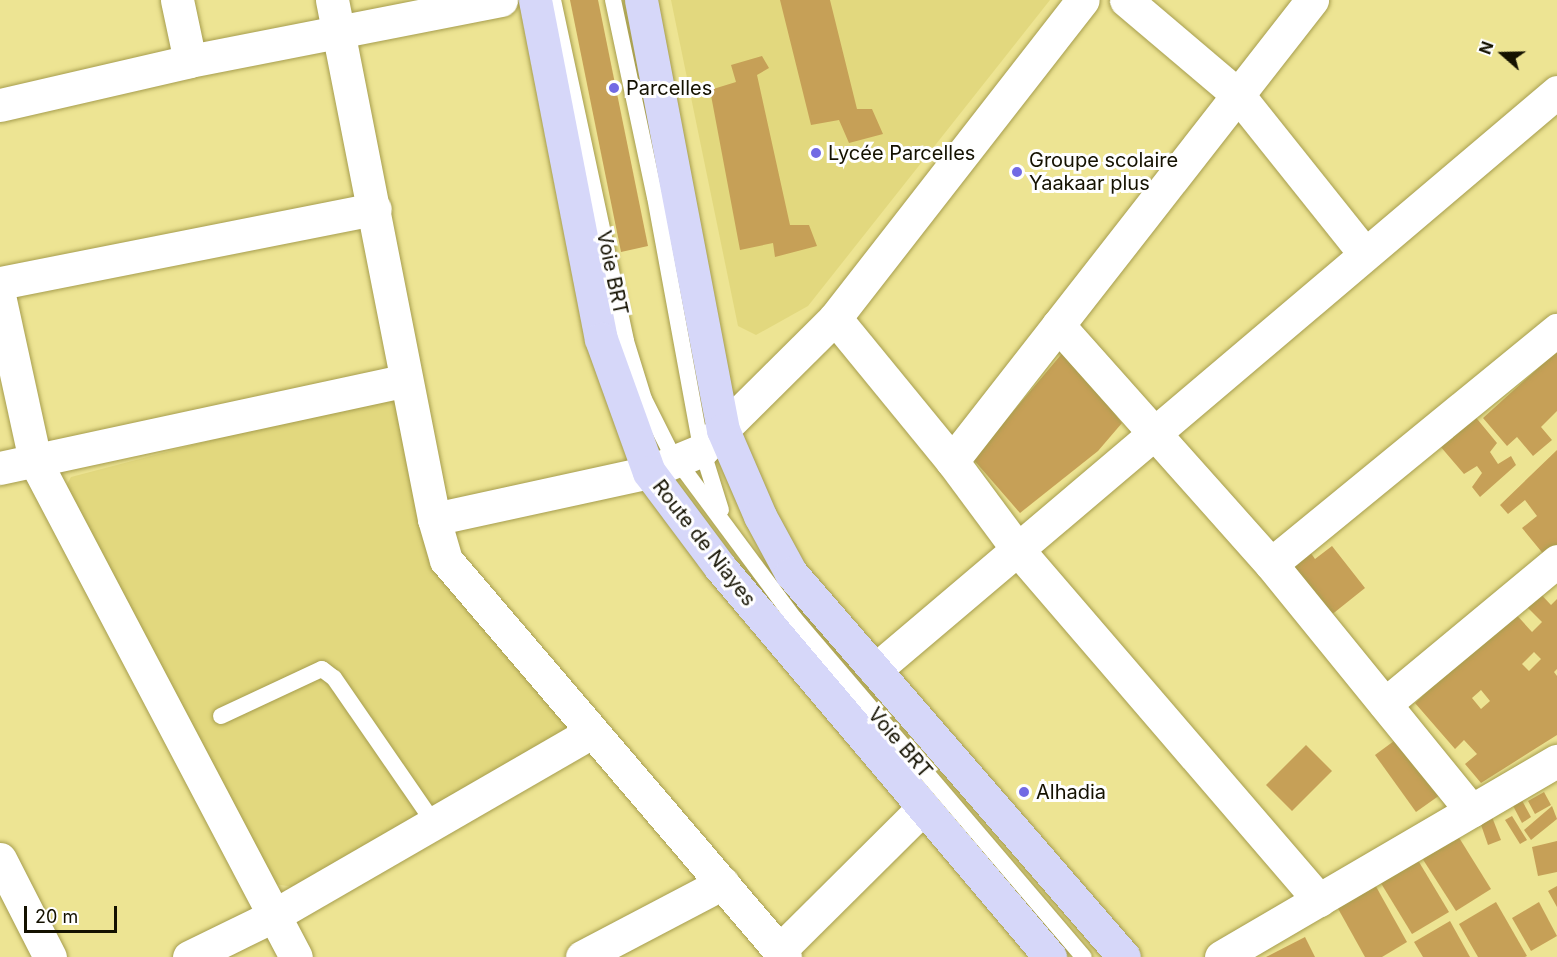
<!DOCTYPE html>
<meta charset="utf-8">
<style>
body{margin:0}
#map{position:relative;width:1557px;height:957px;overflow:hidden;background:#ede493;font-family:Inter,sans-serif}
div>[style]{position:absolute}
[style*='--x']{left:calc(var(--x)*1px);top:calc(var(--y)*1px);width:calc(var(--w)*1px);rotate:calc(var(--a)*1deg)}
.built>*{inset:0;background:#e2d87e}
.building>*{inset:0;background:#c6a057}
.roads{filter:drop-shadow(0 0 2px #a69d4e) drop-shadow(0 0 2px #a69d4e)}
.service>*{height:16px;margin:-8px;padding:0 8px;transform-origin:8px;border-radius:8px;background:#fff}
.minor>*{height:33px;margin:-16.5px;padding:0 16.5px;transform-origin:16.5px;border-radius:16.5px;background:#fff}
.primary>*{height:33px;margin:-16.5px;padding:0 16.5px;transform-origin:16.5px;border-radius:16.5px;background:#d6d7f9}
.dots>*{width:16px;height:16px;translate:-50% -50%;box-sizing:border-box;border:3px solid #fff;border-radius:50%}
span{translate:-50% -50%;white-space:nowrap;text-align:center;line-height:1.15;-webkit-text-stroke:6px #fff;paint-order:stroke}
.poi-label{font-size:20px;color:#141100}
.left{translate:0 -50%;text-align:left}
.street-label{font-size:20px;color:#141100}
.north{position:absolute;left:1473px;top:24px;width:60px;height:60px;-webkit-text-stroke:4px #fff;paint-order:stroke;rotate:290deg;font-size:16px;font-weight:700;line-height:24px;text-align:center;color:#141100}
.north::after{content:'';display:block;margin:auto;width:21px;height:27px;background:#141100;clip-path:polygon(50% 0,100% 100%,50% 72%,0 100%)}
.scale{position:absolute;left:24px;top:906px;width:93px;height:27px;box-sizing:border-box;border:3px solid #141100;border-top:0;padding-left:8px;font-size:18px;line-height:21px;white-space:nowrap;color:#141100;-webkit-text-stroke:4px #fff;paint-order:stroke}
</style>
<div id="map">
<div class="built">
<div style="clip-path:polygon(671px 0,1050px 0,808px 306px,756px 335px,738px 326px)"></div>
<div style="clip-path:polygon(388px 394px,402px 404px,428px 549px,572px 727px,293px 887px,275px 884px,65px 488px,71px 477px)"></div>
</div>
<div class="building">
<div style="clip-path:polygon(570px 0,598px 0,648px 246px,621px 252px)"></div>
<div style="clip-path:polygon(780px 0,830px 0,857px 109px,872px 109px,883px 134px,849px 143px,839px 120px,811px 125px)"></div>
<div style="clip-path:polygon(762px 56px,769px 68px,757px 75px,790px 225px,809px 225px,817px 246px,775px 257px,773px 243px,740px 250px,710px 90px,736px 82px,731px 65px)"></div>
<div style="clip-path:polygon(1065px 350px,1122px 423px,1098px 451px,1020px 513px,973px 459px)"></div>
<div style="clip-path:polygon(1557px 351px,1557px 411px,1541px 427px,1552px 440px,1533px 456px,1517px 437px,1507px 446px,1483px 418px)"></div>
<div style="clip-path:polygon(1473px 414px,1497px 443px,1490px 452px,1498px 464px,1511px 456px,1516px 465px,1480px 497px,1472px 487px,1482px 473px,1477px 466px,1464px 474px,1440px 446px)"></div>
<div style="clip-path:polygon(1557px 450px,1557px 545px,1545px 556px,1522px 528px,1537px 516px,1525px 500px,1508px 514px,1500px 505px)"></div>
<div style="clip-path:polygon(1332px 546px,1365px 588px,1330px 616px,1288px 564px,1308px 549px,1315px 559px)"></div>
<div style="clip-path:polygon(evenodd,1536px 589px,1551px 605px,1557px 599px,1557px 669px,1554px 672px,1557px 676px,1557px 735px,1481px 783px,1465px 764px,1477px 754px,1464px 740px,1455px 749px,1415px 703px,1513px 611px,1532px 632px,1542px 622px,1523px 603px,1536px 589px,1534px 652px,1541px 659px,1529px 671px,1522px 664px,1534px 652px,1536px 589px,1481px 690px,1490px 701px,1481px 709px,1472px 698px,1481px 690px)"></div>
<div style="clip-path:polygon(1398px 738px,1440px 795px,1416px 812px,1375px 755px)"></div>
<div style="clip-path:polygon(1306px 745px,1332px 771px,1292px 811px,1266px 785px)"></div>
<div style="clip-path:polygon(1544px 792px,1551px 805px,1535px 814px,1528px 801px)"></div>
<div style="clip-path:polygon(1519px 795px,1531px 817px,1522px 823px,1510px 800px)"></div>
<div style="clip-path:polygon(1552px 806px,1557px 819px,1531px 840px,1524px 830px)"></div>
<div style="clip-path:polygon(1512px 816px,1527px 840px,1520px 844px,1505px 820px)"></div>
<div style="clip-path:polygon(1492px 817px,1501px 840px,1488px 845px,1480px 822px)"></div>
<div style="clip-path:polygon(1458px 836px,1491px 889px,1456px 911px,1422px 858px)"></div>
<div style="clip-path:polygon(1557px 841px,1557px 872px,1538px 876px,1532px 847px)"></div>
<div style="clip-path:polygon(1416px 857px,1449px 912px,1412px 934px,1379px 880px)"></div>
<div style="clip-path:polygon(1374px 883px,1407px 942px,1382px 957px,1365px 957px,1336px 905px)"></div>
<div style="clip-path:polygon(1557px 886px,1557px 907px,1548px 891px)"></div>
<div style="clip-path:polygon(1496px 902px,1527px 956px,1525px 957px,1478px 957px,1459px 924px)"></div>
<div style="clip-path:polygon(1539px 902px,1557px 936px,1531px 951px,1512px 918px)"></div>
<div style="clip-path:polygon(1450px 921px,1470px 957px,1423px 957px,1414px 942px)"></div>
<div style="clip-path:polygon(1305px 937px,1315px 957px,1266px 957px)"></div>
</div>
<div class="roads">
<div class="service">
<div style="--x:553;--y:0;--w:349;--a:77.9"></div>
<div style="--x:626;--y:341;--w:61;--a:72.8"></div>
<div style="--x:644;--y:399;--w:58;--a:63.4"></div>
<div style="--x:670;--y:451;--w:208;--a:53.4"></div>
<div style="--x:794;--y:618;--w:446;--a:49.5"></div>
<div style="--x:613;--y:0;--w:201;--a:78"></div>
<div style="--x:655;--y:197;--w:250;--a:79.6"></div>
<div style="--x:700;--y:443;--w:70;--a:72.6"></div>
<div style="--x:221;--y:716;--w:111;--a:-25"></div>
<div style="--x:322;--y:669;--w:15;--a:37"></div>
<div style="--x:334;--y:678;--w:176;--a:55.4"></div>
</div>
<div class="minor">
<div style="--x:177;--y:0;--w:62;--a:78"></div>
<div style="--x:332;--y:0;--w:529;--a:78.88"></div>
<div style="--x:434;--y:519;--w:43;--a:73.7"></div>
<div style="--x:446;--y:560;--w:522;--a:49.51"></div>
<div style="--x:1126;--y:0;--w:147;--a:40.3"></div>
<div style="--x:1238;--y:95;--w:203;--a:51.4"></div>
<div style="--x:0;--y:105;--w:195;--a:-13"></div>
<div style="--x:190;--y:61;--w:317;--a:-11.1"></div>
<div style="--x:0;--y:283;--w:382;--a:-11.2"></div>
<div style="--x:0;--y:300;--w:165;--a:77.7"></div>
<div style="--x:35;--y:461;--w:560;--a:62.25"></div>
<div style="--x:835;--y:318;--w:185;--a:50.7"></div>
<div style="--x:952;--y:461;--w:111;--a:53.4"></div>
<div style="--x:1018;--y:550;--w:462;--a:49.3"></div>
<div style="--x:1058;--y:325;--w:320;--a:48.3"></div>
<div style="--x:1271;--y:564;--w:318;--a:50.9"></div>
<div style="--x:952;--y:461;--w:585;--a:-52.01"></div>
<div style="--x:0;--y:468;--w:415;--a:-12.2"></div>
<div style="--x:434;--y:519;--w:220;--a:-12.3"></div>
<div style="--x:649;--y:472;--w:57;--a:-22.5"></div>
<div style="--x:702;--y:450;--w:187;--a:-44.8"></div>
<div style="--x:835;--y:318;--w:403;--a:-52.1"></div>
<div style="--x:1271;--y:564;--w:370;--a:-39.3"></div>
<div style="--x:875;--y:670;--w:894;--a:-40.28"></div>
<div style="--x:1385;--y:704;--w:224;--a:-39.7"></div>
<div style="--x:0;--y:859;--w:110;--a:63"></div>
<div style="--x:780;--y:950;--w:202;--a:-44.8"></div>
<div style="--x:189;--y:957;--w:93;--a:-26"></div>
<div style="--x:273;--y:916;--w:368;--a:-30"></div>
<div style="--x:582;--y:957;--w:159;--a:-27.7"></div>
<div style="--x:1221;--y:957;--w:389;--a:-30.3"></div>
</div>
<div class="primary">
<div style="--x:535;--y:0;--w:345;--a:79"></div>
<div style="--x:601;--y:339;--w:141;--a:70.2"></div>
<div style="--x:649;--y:472;--w:119;--a:53.2"></div>
<div style="--x:720;--y:567;--w:511;--a:49.76"></div>
<div style="--x:641;--y:0;--w:438;--a:79.2"></div>
<div style="--x:723;--y:430;--w:94;--a:66.7"></div>
<div style="--x:760;--y:516;--w:65;--a:61.5"></div>
<div style="--x:791;--y:573;--w:508;--a:49.07"></div>
</div>
</div>
<div class="dots">
<div style="left:614px;top:88px;background:#726ae4"></div>
<div style="left:816px;top:153px;background:#726ae4"></div>
<div style="left:1017px;top:172px;background:#726ae4"></div>
<div style="left:1024px;top:792px;background:#726ae4"></div>
</div>
<div class="poi-label">
<span class="left" style="left:626px;top:88px">Parcelles</span>
<span class="left" style="left:828px;top:153px">Lycée Parcelles</span>
<span class="left" style="left:1029px;top:172px">Groupe scolaire<br>Yaakaar plus</span>
<span class="left" style="left:1036px;top:792px">Alhadia</span>
</div>
<div class="street-label">
<span style="left:612px;top:273px;rotate:78deg">Voie BRT</span>
<span style="left:704px;top:543px;rotate:52deg">Route de Niayes</span>
<span style="left:900px;top:743px;rotate:49deg">Voie BRT</span>
</div>
<div class="north">N</div>
<div class="scale">20 m</div>
</div>
